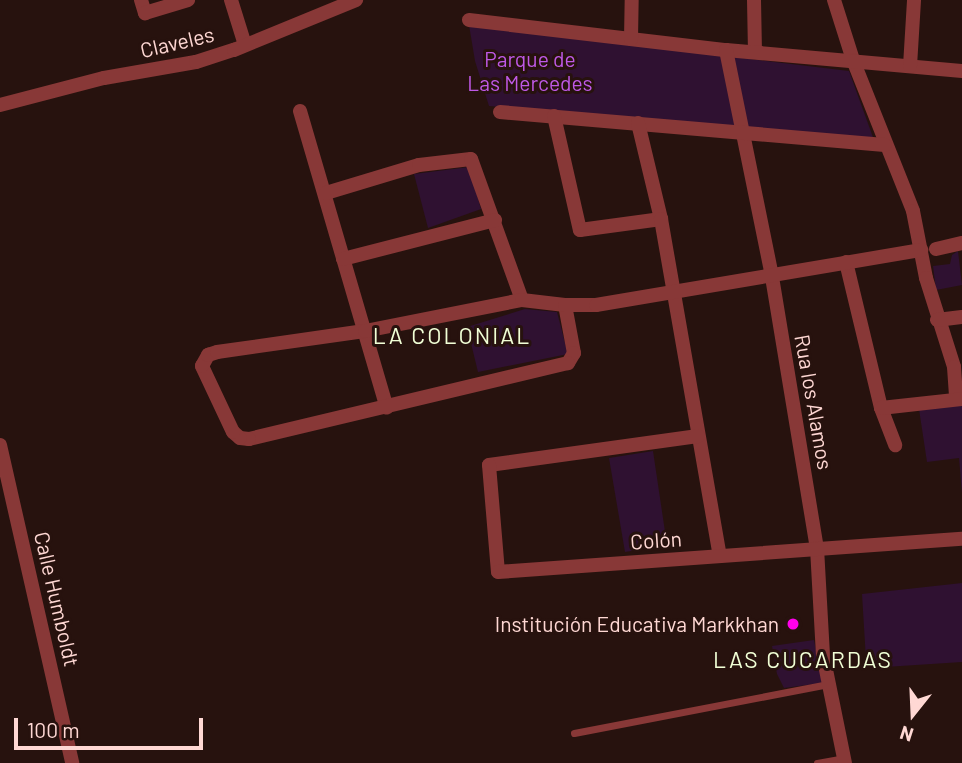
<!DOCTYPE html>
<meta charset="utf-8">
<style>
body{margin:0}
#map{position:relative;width:962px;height:763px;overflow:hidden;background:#27120e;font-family:Barlow,sans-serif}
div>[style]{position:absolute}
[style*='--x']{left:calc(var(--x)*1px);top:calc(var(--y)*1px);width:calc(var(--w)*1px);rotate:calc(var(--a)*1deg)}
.green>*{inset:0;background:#2f1131}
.service>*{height:7px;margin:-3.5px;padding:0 3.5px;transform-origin:3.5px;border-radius:3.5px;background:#883837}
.minor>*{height:14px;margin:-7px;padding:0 7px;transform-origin:7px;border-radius:7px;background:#883837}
.dots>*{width:19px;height:19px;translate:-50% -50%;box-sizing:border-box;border:4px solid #27120e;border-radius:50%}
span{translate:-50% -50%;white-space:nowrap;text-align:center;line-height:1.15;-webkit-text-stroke:6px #27120e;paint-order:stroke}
.street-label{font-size:21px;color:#ffd8d4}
.park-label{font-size:21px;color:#bf59e6}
.poi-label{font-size:21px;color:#ffd8d4}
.right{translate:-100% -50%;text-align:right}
.neighbourhood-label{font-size:23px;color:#f1ffd6;letter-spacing:2px}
.north{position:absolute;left:878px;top:679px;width:70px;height:70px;-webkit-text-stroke:5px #27120e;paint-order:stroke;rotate:198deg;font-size:19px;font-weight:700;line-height:28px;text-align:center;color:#ffd8d4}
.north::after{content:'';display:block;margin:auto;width:24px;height:32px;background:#ffd8d4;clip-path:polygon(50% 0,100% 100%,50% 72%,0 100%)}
.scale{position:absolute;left:14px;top:718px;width:189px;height:32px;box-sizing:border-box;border:4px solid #ffd8d4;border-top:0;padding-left:9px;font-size:21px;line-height:24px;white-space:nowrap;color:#ffd8d4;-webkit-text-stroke:5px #27120e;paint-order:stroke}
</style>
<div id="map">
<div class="green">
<div style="clip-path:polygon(469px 25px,849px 71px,874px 140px,489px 106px,475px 61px)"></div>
<div style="clip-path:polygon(469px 167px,481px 209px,428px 228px,414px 174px)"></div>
<div style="clip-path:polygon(958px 251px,962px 285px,936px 290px,933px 266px,950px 264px,952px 255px)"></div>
<div style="clip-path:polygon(525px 309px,557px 312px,568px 354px,478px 372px,467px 327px)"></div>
<div style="clip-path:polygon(962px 405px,962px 493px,959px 458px,927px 462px,919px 409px)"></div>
<div style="clip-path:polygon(653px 451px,667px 545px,625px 552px,609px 458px)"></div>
<div style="clip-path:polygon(962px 583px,962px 662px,885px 667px,885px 661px,866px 660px,862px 594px)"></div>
<div style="clip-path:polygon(814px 640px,823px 683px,784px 688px,777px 674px,772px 646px)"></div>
</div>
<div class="service">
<div style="--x:574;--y:733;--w:259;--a:-10.9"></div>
<div style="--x:817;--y:763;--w:27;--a:-10"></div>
</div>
<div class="minor">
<div style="--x:141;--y:0;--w:14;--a:73"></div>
<div style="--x:145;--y:13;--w:45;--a:-16.8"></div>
<div style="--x:231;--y:0;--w:47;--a:72.7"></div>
<div style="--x:754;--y:0;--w:52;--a:88.9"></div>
<div style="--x:834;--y:0;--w:63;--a:72.4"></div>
<div style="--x:853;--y:60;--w:162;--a:68.3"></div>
<div style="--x:913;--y:211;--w:68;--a:79"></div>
<div style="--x:926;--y:278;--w:93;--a:72.5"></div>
<div style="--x:954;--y:367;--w:32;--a:86"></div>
<div style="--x:469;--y:20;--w:259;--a:6.7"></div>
<div style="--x:726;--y:50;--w:237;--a:5.1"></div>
<div style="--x:631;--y:39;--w:39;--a:-89"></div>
<div style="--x:726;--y:50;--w:232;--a:78.5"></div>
<div style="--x:772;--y:277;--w:275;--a:80.6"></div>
<div style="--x:817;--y:548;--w:107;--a:86.8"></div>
<div style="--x:823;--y:655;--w:110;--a:78.5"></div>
<div style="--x:910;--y:66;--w:66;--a:-86.5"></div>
<div style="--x:0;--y:105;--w:107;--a:-14.6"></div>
<div style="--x:104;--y:78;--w:93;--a:-9.9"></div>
<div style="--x:196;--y:62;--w:40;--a:-18"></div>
<div style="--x:234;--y:50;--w:132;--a:-22.3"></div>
<div style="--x:300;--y:111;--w:309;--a:73.7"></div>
<div style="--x:500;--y:112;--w:386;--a:4.9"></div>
<div style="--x:554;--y:116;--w:117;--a:77.2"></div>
<div style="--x:580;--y:230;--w:82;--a:-7.7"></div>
<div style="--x:638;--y:123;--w:99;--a:76.5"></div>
<div style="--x:661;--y:219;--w:342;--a:80.1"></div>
<div style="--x:326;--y:193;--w:97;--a:-16.8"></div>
<div style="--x:419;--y:165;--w:52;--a:-6.6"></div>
<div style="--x:471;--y:159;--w:150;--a:70.1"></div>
<div style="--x:936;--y:249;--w:27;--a:-13"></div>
<div style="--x:343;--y:259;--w:157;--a:-14.4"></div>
<div style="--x:846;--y:262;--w:150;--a:76.5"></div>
<div style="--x:881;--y:408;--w:40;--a:69"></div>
<div style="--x:565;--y:305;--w:49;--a:79.4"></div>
<div style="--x:574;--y:353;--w:12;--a:121"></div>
<div style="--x:568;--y:363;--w:328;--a:166.6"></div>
<div style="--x:249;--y:439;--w:9;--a:-174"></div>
<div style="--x:240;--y:438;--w:9;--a:-139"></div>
<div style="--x:233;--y:432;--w:73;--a:-115.2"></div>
<div style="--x:202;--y:366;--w:13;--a:-61"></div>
<div style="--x:208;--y:355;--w:9;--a:-18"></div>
<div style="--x:217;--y:352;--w:149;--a:-8.1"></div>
<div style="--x:365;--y:331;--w:160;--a:-11.2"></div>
<div style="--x:522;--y:300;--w:43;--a:6.6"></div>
<div style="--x:565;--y:305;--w:31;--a:0"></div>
<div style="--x:596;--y:305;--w:330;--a:-9.6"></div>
<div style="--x:937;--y:320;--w:25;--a:-7"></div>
<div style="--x:881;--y:408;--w:81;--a:-6.3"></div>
<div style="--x:698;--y:436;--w:211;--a:172.1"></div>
<div style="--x:489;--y:465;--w:107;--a:85.2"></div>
<div style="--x:498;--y:572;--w:465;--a:-4.1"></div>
<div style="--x:0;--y:445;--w:326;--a:77.2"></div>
</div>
<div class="dots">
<div style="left:793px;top:624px;background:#ff00eb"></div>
</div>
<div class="street-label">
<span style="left:177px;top:42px;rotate:-13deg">Claveles</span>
<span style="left:814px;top:402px;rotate:80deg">Rua los Alamos</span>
<span style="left:656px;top:540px;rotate:-4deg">Colón</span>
<span style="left:57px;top:599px;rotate:77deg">Calle Humboldt</span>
</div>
<div class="park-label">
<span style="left:530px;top:71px">Parque de<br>Las Mercedes</span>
</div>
<div class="poi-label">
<span class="right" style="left:779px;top:624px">Institución Educativa Markkhan</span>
</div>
<div class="neighbourhood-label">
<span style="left:452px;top:335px">LA COLONIAL</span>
<span style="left:803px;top:659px">LAS CUCARDAS</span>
</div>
<div class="north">N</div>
<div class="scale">100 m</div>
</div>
